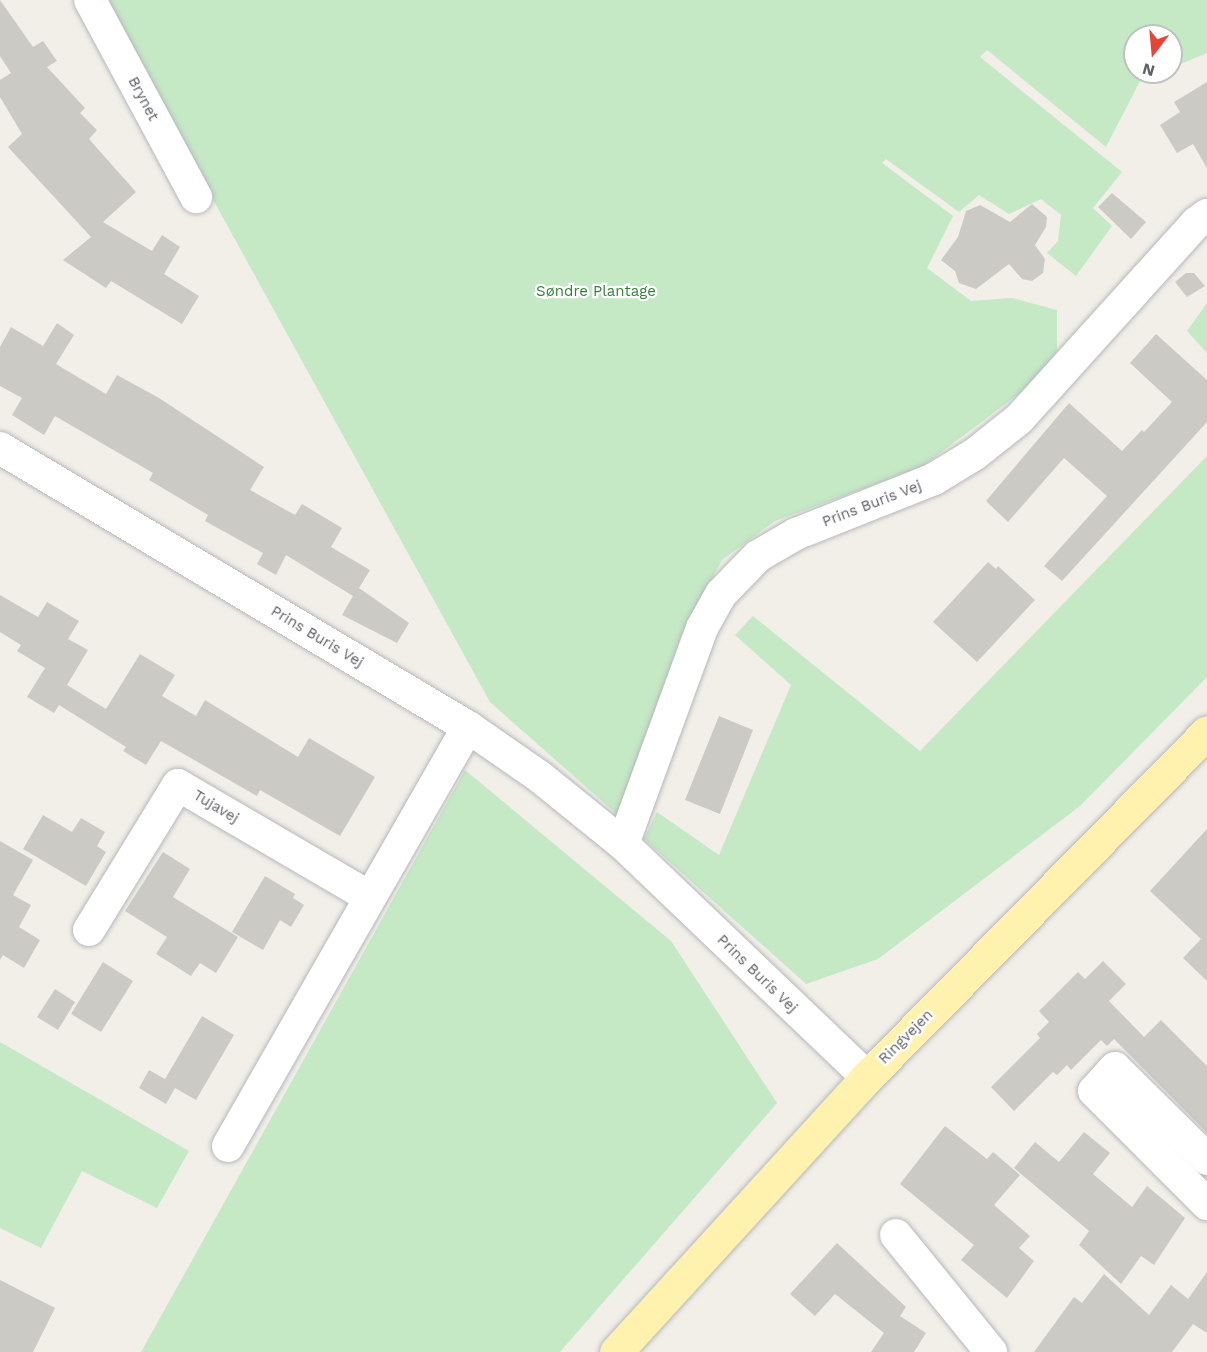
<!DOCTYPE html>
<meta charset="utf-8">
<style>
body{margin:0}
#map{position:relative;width:1207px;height:1352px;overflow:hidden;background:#f1efe8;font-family:"Work Sans",sans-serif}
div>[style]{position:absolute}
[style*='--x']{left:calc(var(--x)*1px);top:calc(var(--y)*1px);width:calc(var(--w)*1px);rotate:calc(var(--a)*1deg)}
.green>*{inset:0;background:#c5e8c5}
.building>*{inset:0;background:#cccac5}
.roads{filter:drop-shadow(0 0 2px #b5b8bc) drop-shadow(0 0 2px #b5b8bc)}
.minor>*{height:32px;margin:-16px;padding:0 16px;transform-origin:16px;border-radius:16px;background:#fff}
.major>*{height:33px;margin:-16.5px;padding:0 16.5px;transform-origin:16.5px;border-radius:16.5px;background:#fff2af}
span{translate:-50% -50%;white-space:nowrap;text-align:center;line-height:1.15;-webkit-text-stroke:4.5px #fff;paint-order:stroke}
.street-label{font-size:15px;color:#5f6368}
.park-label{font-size:15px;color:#348238}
.north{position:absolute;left:1123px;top:24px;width:60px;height:60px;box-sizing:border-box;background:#fff;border:2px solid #bfc1c3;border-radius:50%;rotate:196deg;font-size:16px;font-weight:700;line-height:24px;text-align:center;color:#5f6368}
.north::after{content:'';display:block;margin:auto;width:21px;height:27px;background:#ea4335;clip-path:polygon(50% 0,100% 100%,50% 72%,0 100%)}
</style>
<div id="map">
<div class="green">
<div style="clip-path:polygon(103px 0,1207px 0,1207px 53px,1171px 68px,1171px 36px,1135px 36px,1135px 72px,1161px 72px,1140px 81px,1106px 147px,987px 50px,980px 57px,1122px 172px,1093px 208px,1112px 226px,1076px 276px,1047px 253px,1058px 241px,1061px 215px,1041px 199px,1009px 214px,979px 195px,959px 212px,886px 159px,882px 163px,953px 216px,927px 268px,971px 301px,1012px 298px,1057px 310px,1057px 351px,1044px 375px,920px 468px,775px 521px,722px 560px,682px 634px,620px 817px,490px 702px)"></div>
<div style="clip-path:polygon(1207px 303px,1207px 353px,1187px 331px)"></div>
<div style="clip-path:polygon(1207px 456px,1207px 677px,1080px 806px,878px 959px,806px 984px,644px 839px,657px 812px,719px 855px,791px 685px,735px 635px,753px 616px,920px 751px)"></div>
<div style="clip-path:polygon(465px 770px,671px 941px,777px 1103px,560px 1352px,141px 1352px)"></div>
<div style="clip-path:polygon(0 1042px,189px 1151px,157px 1208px,82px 1171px,41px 1248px,0 1228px)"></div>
</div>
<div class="building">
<div style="clip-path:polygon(0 0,33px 47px,43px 41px,57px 61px,47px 67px,85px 108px,80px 113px,97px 130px,89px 139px,136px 192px,103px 222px,152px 251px,162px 235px,180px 247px,164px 274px,199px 296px,182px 324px,111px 281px,106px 288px,63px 260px,91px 237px,8px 147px,22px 134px,0 97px,0 80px,11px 73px,0 56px)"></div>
<div style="clip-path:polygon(1207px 82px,1207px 168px,1193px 144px,1177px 153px,1160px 125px,1180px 112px,1174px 102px)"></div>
<div style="clip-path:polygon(1112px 193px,1146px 222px,1131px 239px,1098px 207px)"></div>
<div style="clip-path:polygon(1032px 204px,1047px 217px,1046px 227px,1035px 245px,1045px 259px,1043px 273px,1032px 281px,1022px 279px,1009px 264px,976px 289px,959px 283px,955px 271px,941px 260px,958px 237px,966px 211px,980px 205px,1010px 222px)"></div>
<div style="clip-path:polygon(1186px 273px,1194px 273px,1205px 286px,1187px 297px,1175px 282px)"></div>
<div style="clip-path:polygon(57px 323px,74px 335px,56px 364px,106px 394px,117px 375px,159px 398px,264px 467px,250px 490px,295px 515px,302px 504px,342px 528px,331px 547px,370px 570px,359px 588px,409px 623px,397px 643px,342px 615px,353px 596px,286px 555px,276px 575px,257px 564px,263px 553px,205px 521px,208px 515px,149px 480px,153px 473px,55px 416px,44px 435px,12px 415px,22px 398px,0 386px,0 347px,11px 327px,43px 346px)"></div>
<div style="clip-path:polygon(1156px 334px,1207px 380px,1207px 422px,1062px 581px,1044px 566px,1107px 496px,1064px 458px,1008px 522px,986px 501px,1069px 403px,1122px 451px,1142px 430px,1144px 432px,1172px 402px,1130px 363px)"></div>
<div style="clip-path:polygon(988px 562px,996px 569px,998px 566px,1035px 600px,977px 662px,933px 622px)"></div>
<div style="clip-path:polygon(0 595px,38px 617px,47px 602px,79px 621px,68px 639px,88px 650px,67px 685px,106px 709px,140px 654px,175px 675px,162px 696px,196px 716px,205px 700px,298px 757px,309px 738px,375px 777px,340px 836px,260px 790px,257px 796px,161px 741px,146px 765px,123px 751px,126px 747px,59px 705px,54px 713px,27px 697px,45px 668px,17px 651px,21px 645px,0 632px)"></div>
<div style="clip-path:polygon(719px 716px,753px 730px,720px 814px,685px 800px)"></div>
<div style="clip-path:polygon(43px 815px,72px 832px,81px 818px,105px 832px,97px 846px,106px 852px,86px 886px,23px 849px)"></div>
<div style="clip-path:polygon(1207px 829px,1207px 981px,1183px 958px,1201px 939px,1150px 891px)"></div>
<div style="clip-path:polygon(0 841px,33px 860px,13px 895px,31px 905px,19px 927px,40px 940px,24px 968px,3px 955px,0 960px)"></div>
<div style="clip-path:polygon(163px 852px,190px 869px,173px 897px,238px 937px,216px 973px,200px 963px,191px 976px,156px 954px,167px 937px,125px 911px)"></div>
<div style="clip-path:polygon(265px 876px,295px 894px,293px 898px,304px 905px,291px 927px,280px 920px,263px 950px,232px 932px)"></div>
<div style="clip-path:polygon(1103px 961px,1126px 984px,1109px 1001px,1144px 1037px,1161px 1020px,1207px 1066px,1207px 1133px,1114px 1039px,1107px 1046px,1101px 1040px,1071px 1070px,1067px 1065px,1057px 1075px,1053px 1072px,1014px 1111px,991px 1087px,1040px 1038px,1037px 1034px,1049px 1022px,1039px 1011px,1078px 972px,1085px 979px)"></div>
<div style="clip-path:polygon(103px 962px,133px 981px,101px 1032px,71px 1014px)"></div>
<div style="clip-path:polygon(55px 989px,75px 1002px,58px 1030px,37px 1017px)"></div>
<div style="clip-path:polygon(202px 1016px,234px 1035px,196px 1100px,175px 1088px,166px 1104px,139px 1088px,149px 1070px,165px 1079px)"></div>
<div style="clip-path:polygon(945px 1126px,987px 1159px,993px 1152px,1020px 1175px,994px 1205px,1030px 1236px,1019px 1248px,1034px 1261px,1007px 1298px,961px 1260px,974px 1245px,900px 1184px)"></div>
<div style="clip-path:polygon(1084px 1132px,1110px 1153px,1093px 1174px,1132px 1207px,1147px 1186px,1185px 1218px,1154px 1265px,1141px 1256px,1121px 1284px,1079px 1245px,1089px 1231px,1014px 1168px,1035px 1142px,1059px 1162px)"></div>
<div style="clip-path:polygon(837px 1243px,906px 1307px,900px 1316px,926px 1333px,914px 1352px,871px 1352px,884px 1333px,835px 1294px,815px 1316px,790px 1294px)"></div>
<div style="clip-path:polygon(1207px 1272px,1207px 1333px,1193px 1324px,1172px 1352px,1034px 1352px,1074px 1297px,1082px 1303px,1104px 1274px,1149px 1315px,1171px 1285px,1188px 1299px)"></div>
<div style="clip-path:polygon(0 1280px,55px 1308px,33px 1352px,0 1352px)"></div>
</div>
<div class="roads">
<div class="minor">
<div style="--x:90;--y:0;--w:224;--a:61.7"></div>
<div style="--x:0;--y:448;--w:545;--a:30.8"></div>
<div style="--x:468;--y:727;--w:88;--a:34.8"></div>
<div style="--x:540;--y:777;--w:107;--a:38.9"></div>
<div style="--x:623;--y:844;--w:337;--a:43.7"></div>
<div style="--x:623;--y:844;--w:230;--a:-69.9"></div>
<div style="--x:702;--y:628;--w:39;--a:-61"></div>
<div style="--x:721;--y:594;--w:53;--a:-45.8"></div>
<div style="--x:758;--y:556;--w:44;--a:-30.1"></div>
<div style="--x:796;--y:534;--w:149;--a:-21.7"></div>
<div style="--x:934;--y:479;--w:48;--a:-31.4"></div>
<div style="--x:975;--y:454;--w:56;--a:-38.5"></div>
<div style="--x:1019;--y:419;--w:264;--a:-47.9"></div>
<div style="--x:1196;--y:223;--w:14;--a:-36"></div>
<div style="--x:89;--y:930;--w:170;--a:-58.5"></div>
<div style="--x:178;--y:785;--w:222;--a:30.3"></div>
<div style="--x:228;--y:1146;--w:483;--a:-60.2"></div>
<div style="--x:1207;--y:1159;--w:129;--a:-135.3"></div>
<div style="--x:1115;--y:1068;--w:31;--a:132"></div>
<div style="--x:1094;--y:1091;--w:160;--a:45"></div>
<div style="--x:896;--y:1235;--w:151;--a:50.9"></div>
</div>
<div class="major">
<div style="--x:616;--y:1352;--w:372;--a:-47.6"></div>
<div style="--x:867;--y:1077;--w:484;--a:-45.4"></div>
</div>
</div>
<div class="street-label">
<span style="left:143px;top:99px;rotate:62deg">Brynet</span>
<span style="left:872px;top:504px;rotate:-21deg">Prins Buris Vej</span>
<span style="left:317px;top:637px;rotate:31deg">Prins Buris Vej</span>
<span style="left:216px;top:807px;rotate:31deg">Tujavej</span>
<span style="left:757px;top:974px;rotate:44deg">Prins Buris Vej</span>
<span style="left:906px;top:1037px;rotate:-45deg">Ringvejen</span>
</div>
<div class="park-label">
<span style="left:596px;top:292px">Søndre Plantage</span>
</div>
<div class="north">N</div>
</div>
